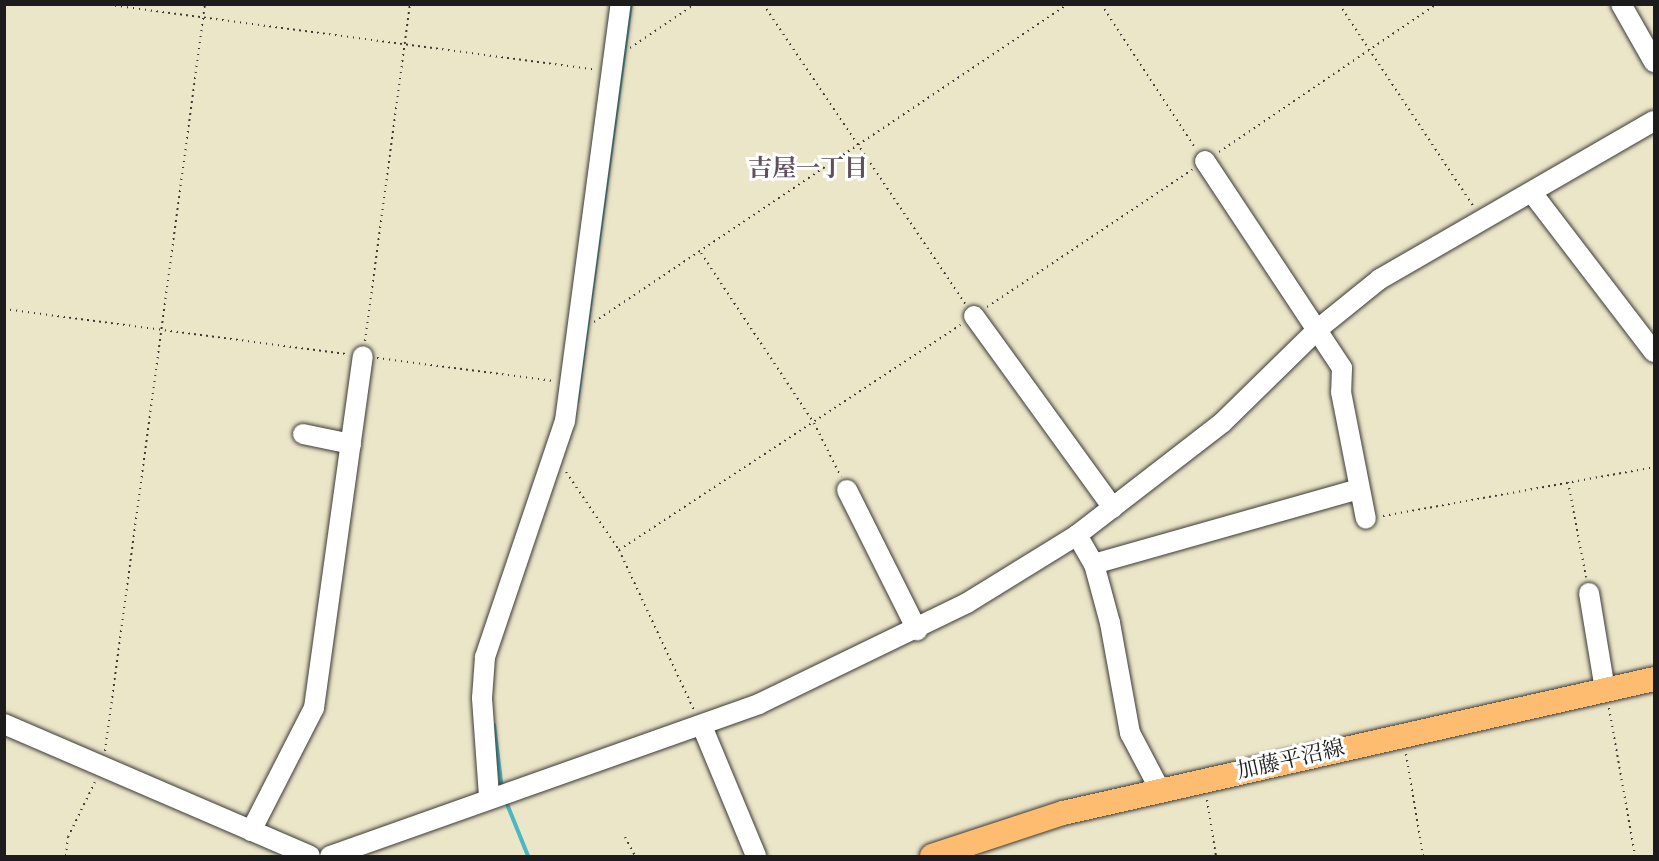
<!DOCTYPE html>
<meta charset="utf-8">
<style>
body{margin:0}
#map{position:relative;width:1659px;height:861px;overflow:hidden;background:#ece6c9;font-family:"Sorts Mill Goudy","Noto Serif JP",serif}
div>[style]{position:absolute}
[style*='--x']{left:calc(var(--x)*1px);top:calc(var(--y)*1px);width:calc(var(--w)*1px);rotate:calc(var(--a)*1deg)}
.stream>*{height:4px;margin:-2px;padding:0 2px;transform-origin:2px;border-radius:2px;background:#49b8bf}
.path>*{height:2px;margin-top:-1px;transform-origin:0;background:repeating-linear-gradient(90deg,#3b3a36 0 1.5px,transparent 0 6px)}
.roads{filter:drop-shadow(0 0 2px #3b3a36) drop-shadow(0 0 2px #3b3a36)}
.minor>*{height:20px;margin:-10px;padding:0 10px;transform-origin:10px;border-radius:10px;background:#fff}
.major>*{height:24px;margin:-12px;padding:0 12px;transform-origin:12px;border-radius:12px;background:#fdbc6f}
span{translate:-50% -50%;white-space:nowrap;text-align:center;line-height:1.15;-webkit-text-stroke:6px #fff;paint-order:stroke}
.street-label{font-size:22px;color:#1c1c1c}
.neighbourhood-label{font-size:24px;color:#5f505a;font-weight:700}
.frame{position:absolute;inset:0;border:6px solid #1c1c1c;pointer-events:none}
</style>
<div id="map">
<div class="stream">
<div style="--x:577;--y:402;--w:402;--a:-82.3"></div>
<div style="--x:494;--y:725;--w:64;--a:82.9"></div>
<div style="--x:505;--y:799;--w:61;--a:68"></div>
</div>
<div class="path">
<div style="--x:103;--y:4;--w:496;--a:7.6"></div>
<div style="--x:763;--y:4;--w:362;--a:56"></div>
<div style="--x:1101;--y:4;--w:173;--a:56.8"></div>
<div style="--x:1339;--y:4;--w:244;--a:56.4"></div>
<div style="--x:630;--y:48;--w:78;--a:-34.1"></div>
<div style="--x:1219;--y:152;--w:263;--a:-34.2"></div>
<div style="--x:701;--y:253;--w:204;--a:56.4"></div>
<div style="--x:814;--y:423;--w:60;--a:63.4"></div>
<div style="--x:987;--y:307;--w:247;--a:-33.8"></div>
<div style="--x:4;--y:309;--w:347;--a:7.5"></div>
<div style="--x:594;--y:322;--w:571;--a:-33.86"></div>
<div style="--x:365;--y:341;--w:340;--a:-82.4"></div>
<div style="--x:377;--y:358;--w:177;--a:7.4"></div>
<div style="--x:566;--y:472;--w:94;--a:55.8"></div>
<div style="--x:619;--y:550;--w:177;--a:64.9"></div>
<div style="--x:1568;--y:482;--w:97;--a:79.3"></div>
<div style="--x:1383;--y:516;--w:275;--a:-10.2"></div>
<div style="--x:619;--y:550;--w:409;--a:-33.4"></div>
<div style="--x:1609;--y:708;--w:150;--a:80"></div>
<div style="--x:105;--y:751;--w:754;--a:-82.38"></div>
<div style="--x:1406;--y:754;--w:103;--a:80.5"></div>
<div style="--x:1207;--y:800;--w:57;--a:80.9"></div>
<div style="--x:625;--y:837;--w:21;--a:62"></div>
<div style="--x:66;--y:856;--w:19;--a:-84"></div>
<div style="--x:68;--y:837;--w:61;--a:-63.9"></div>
</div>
<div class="roads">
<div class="minor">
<div style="--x:1621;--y:4;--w:67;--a:60.4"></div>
<div style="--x:1205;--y:161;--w:248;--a:56.5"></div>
<div style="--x:1342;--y:368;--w:24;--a:92"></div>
<div style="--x:1341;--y:392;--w:129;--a:78.9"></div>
<div style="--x:1533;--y:194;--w:199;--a:52.6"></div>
<div style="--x:974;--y:316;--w:237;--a:54.1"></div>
<div style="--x:303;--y:434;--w:49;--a:11.8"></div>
<div style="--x:847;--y:490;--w:157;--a:63.4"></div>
<div style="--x:1077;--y:535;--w:34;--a:60"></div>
<div style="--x:1094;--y:564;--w:61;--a:74.8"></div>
<div style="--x:1110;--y:623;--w:112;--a:79.7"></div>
<div style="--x:1130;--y:733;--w:64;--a:62.2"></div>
<div style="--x:1094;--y:564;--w:275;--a:-15.8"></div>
<div style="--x:1589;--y:593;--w:98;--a:80.6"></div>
<div style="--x:4;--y:724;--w:333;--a:23.3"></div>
<div style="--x:702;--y:726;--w:141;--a:67.4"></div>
<div style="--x:489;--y:796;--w:98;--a:-94.1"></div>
<div style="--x:482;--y:698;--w:41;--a:-85.8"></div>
<div style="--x:485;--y:657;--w:249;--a:-71.3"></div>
<div style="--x:565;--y:421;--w:421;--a:-82.4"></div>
<div style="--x:251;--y:831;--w:138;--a:-62.9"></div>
<div style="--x:314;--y:708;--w:355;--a:-82.1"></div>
<div style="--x:330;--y:856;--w:455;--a:-19.5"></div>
<div style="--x:759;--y:704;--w:231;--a:-25.9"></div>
<div style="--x:967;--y:603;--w:129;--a:-31.7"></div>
<div style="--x:1077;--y:535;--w:183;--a:-37.7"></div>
<div style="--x:1222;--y:423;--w:134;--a:-44.4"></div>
<div style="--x:1318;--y:329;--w:80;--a:-38.9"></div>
<div style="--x:1380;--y:279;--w:316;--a:-30"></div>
</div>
<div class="major">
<div style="--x:932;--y:856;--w:138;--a:-18.2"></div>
<div style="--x:1063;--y:813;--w:606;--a:-12.77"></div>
</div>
</div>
<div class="street-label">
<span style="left:1291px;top:762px;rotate:-13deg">加藤平沼線</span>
</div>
<div class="neighbourhood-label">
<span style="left:808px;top:171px">吉屋一丁目</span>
</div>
<div class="frame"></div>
</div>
